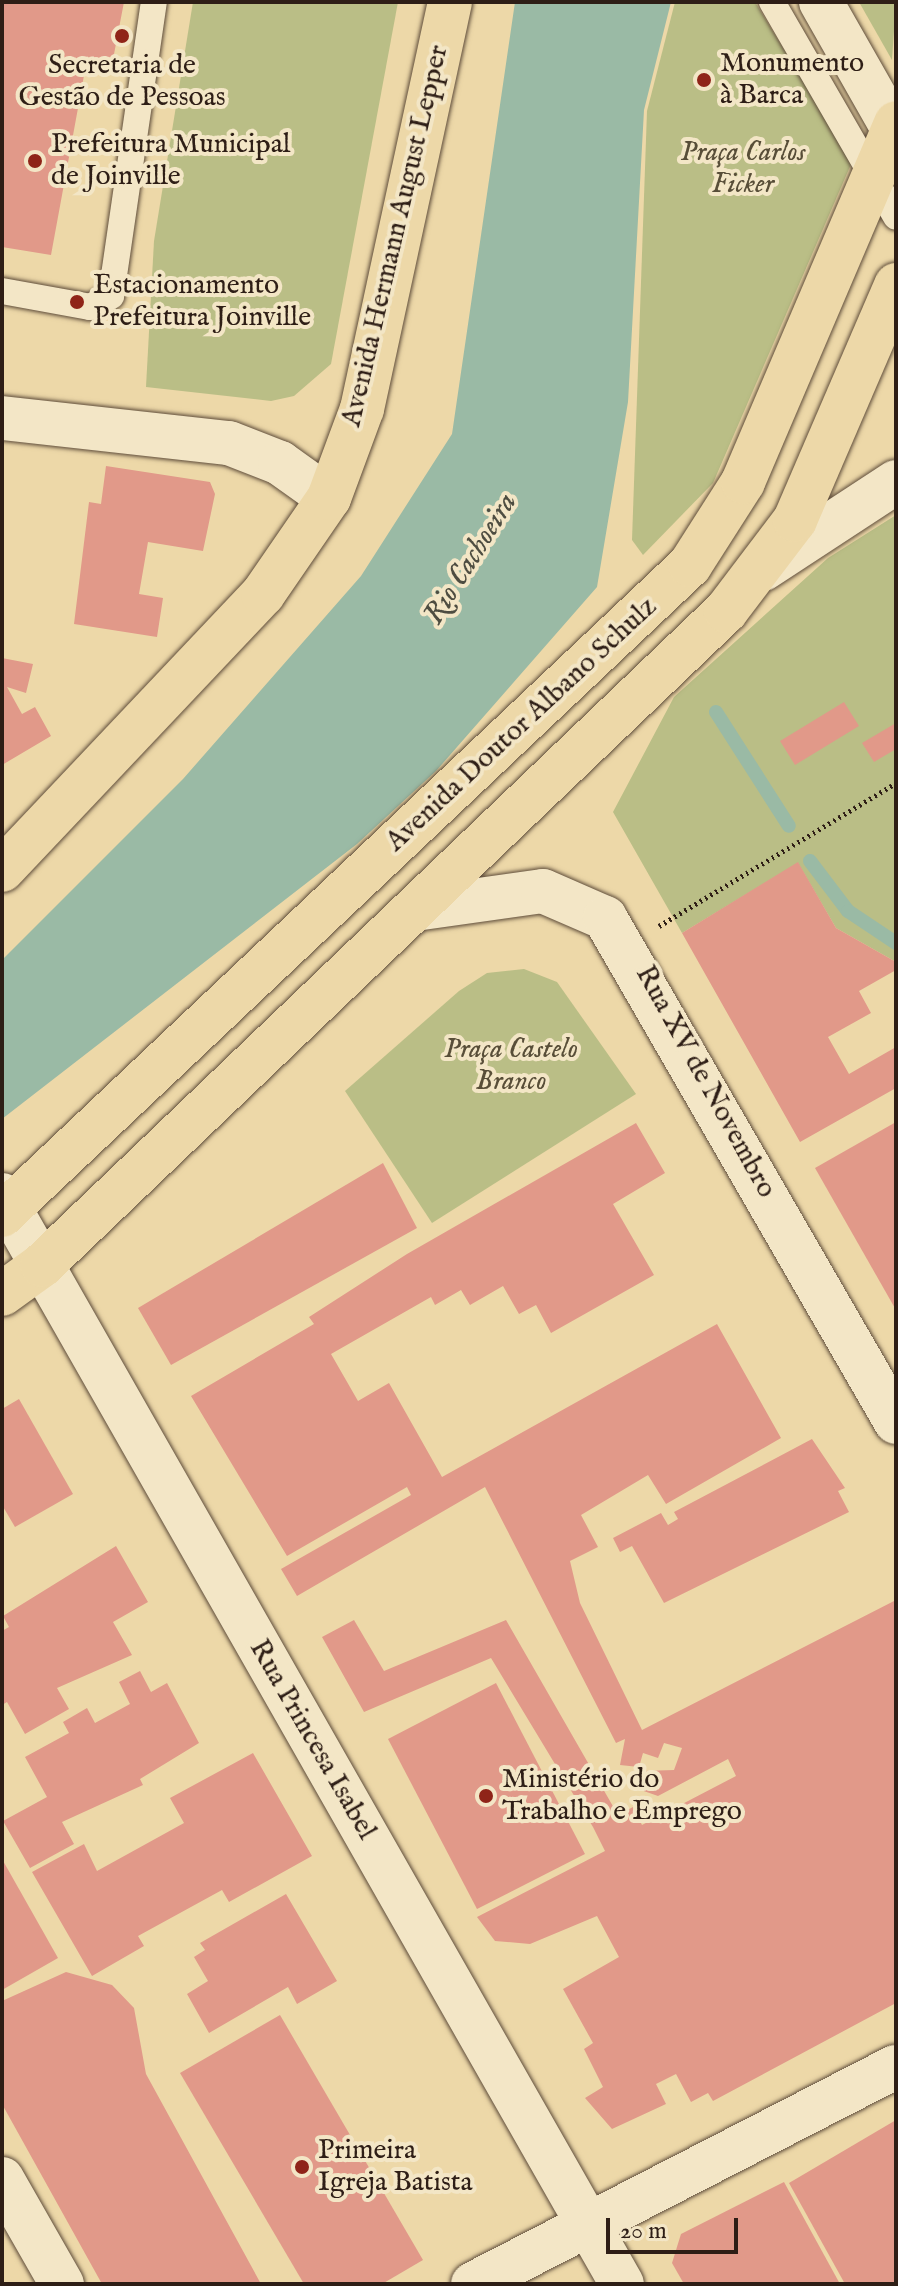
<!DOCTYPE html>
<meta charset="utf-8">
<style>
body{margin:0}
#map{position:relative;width:898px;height:2286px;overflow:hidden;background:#edd8a8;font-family:"IM FELL English",serif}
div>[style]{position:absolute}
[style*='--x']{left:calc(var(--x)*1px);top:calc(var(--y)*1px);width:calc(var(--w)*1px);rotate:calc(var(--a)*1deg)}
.green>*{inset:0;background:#babe86}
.water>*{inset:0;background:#9abaa5}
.stream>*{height:14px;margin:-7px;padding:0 7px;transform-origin:7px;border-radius:7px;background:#9abaa5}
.building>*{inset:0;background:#e19989}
.path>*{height:5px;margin-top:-2.5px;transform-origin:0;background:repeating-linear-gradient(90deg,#2e1e16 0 2px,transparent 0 6px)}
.roads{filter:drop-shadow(0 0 2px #5e4c3a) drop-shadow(0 0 2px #5e4c3a)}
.lane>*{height:26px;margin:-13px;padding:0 13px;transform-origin:13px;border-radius:13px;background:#f3e6c6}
.street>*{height:44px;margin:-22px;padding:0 22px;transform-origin:22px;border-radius:22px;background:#f3e6c6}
.secondary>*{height:44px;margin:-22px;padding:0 22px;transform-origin:22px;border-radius:22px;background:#f3e6c6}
.primary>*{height:44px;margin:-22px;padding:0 22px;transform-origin:22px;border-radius:22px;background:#edd8a8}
.dots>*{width:22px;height:22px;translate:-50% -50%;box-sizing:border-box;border:4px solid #f3e6c6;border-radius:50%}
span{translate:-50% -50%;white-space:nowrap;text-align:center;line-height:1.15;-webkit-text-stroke:8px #f3e6c6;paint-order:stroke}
.poi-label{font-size:28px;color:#2e1e16}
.left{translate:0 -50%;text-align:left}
.park-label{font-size:28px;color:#584e38;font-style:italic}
.street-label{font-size:28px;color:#2e1e16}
.water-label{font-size:30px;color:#4e4d41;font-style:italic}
.frame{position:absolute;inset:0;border:4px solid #2e1e16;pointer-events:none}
.scale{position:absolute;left:606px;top:2218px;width:132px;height:36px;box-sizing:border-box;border:4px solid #2e1e16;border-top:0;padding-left:10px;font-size:24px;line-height:28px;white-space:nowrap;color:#2e1e16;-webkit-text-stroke:6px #f3e6c6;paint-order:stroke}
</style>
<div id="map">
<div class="green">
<div style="clip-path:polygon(193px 2px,398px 2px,331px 364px,294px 396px,271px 401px,146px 387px,154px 241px)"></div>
<div style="clip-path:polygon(675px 2px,755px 2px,852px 162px,713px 483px,643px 555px,632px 540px,647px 111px)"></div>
<div style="clip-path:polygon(859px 2px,896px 2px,892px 60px)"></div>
<div style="clip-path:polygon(896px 515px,896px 962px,836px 928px,798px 863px,682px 933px,613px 812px,674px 697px,828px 558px)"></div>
<div style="clip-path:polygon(524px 969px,557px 982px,636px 1094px,432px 1223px,345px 1091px,459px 991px,487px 973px)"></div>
</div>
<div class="water">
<div style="clip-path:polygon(515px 2px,671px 2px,644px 110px,628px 402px,597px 587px,436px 771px,357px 844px,2px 1119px,2px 960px,183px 779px,361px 576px,452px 434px)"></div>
</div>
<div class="stream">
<div style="--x:716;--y:712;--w:135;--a:57.4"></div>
<div style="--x:810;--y:861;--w:63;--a:52.8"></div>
<div style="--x:848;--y:911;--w:58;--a:33.7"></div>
</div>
<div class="building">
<div style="clip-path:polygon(2px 2px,124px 2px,110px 75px,85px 70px,51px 255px,2px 247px)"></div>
<div style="clip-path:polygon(106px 466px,210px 482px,215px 494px,203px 551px,148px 542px,139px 594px,163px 598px,157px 637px,74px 624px,89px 502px,101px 504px)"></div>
<div style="clip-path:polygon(2px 658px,33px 664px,26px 693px,7px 687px,22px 714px,35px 707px,51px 736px,2px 765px)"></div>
<div style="clip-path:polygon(844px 702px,859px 726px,795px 765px,780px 741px)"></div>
<div style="clip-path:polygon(896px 723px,896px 749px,874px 762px,862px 743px)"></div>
<div style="clip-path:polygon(798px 862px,836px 928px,896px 962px,896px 970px,859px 991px,871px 1013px,828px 1037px,849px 1074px,896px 1047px,896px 1088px,800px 1142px,682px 933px)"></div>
<div style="clip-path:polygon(896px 1122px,896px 1310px,815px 1168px)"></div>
<div style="clip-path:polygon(636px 1123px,665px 1173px,613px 1204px,654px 1275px,551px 1333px,536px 1305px,519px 1314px,503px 1286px,470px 1305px,461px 1290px,435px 1305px,431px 1297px,331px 1354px,358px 1401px,389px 1383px,442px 1477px,717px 1324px,781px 1438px,666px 1504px,648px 1475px,581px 1515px,598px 1547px,570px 1561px,580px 1603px,642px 1730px,896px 1600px,896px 2003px,713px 2101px,708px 2093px,691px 2102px,676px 2074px,656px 2084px,666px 2104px,612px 2129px,585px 2098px,603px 2087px,584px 2049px,593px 2043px,563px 1989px,619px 1957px,597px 1916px,530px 1944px,495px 1941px,477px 1917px,605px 1851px,593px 1827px,491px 1658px,364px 1712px,322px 1637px,354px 1620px,384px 1671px,506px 1620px,618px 1815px,633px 1807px,642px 1825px,736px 1776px,728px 1759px,658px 1796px,638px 1789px,643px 1771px,674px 1770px,682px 1748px,664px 1743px,658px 1758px,643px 1753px,639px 1767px,620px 1765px,625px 1739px,616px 1743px,485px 1487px,297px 1596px,281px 1569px,411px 1495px,407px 1487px,287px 1556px,191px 1396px,314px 1324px,309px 1317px,407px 1254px)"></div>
<div style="clip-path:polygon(383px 1163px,417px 1228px,171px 1365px,138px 1308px)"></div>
<div style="clip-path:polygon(19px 1399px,73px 1494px,15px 1527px,2px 1505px,2px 1409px)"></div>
<div style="clip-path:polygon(812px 1439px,845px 1488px,838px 1491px,849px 1512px,664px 1603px,632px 1546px,620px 1552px,613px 1538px,661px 1513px,668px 1525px,678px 1519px,674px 1512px)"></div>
<div style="clip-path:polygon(116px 1546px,148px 1602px,113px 1622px,132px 1655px,57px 1688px,69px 1709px,25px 1734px,7px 1702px,2px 1705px,2px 1631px,9px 1627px,3px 1616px)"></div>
<div style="clip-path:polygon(140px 1671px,151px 1692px,167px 1683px,199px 1743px,140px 1779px,143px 1785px,62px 1822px,74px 1844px,30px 1868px,3px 1821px,47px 1797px,25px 1757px,69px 1733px,63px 1722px,87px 1708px,95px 1723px,130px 1704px,119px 1682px)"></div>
<div style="clip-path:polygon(496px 1683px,585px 1854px,477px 1909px,388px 1739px)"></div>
<div style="clip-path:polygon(253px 1753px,312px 1856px,229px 1902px,222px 1890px,138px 1936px,144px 1946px,92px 1976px,32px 1872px,84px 1844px,97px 1871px,184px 1823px,170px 1798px)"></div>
<div style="clip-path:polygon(2px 1859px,58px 1958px,2px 1990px)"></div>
<div style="clip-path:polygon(286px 1894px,337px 1981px,297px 2004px,288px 1987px,209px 2033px,187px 1994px,208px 1981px,194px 1957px,205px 1950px,200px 1943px)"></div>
<div style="clip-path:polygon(66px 1972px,112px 1985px,134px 2008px,146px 2074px,261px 2284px,102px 2284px,2px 2104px,2px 2001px)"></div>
<div style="clip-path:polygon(280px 2015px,423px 2260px,382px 2284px,304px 2284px,180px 2073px)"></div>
<div style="clip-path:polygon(896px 2120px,896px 2284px,845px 2284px,789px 2183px)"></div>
<div style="clip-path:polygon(784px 2182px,840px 2284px,684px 2284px,672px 2263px,681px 2234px)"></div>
</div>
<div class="path">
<div style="--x:659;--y:926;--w:277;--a:-31.1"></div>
</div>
<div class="roads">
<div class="lane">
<div style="--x:772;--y:2;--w:248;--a:60"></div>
<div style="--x:2;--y:291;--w:89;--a:10.3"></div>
<div style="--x:90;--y:307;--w:24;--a:-28"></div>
<div style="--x:111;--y:296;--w:297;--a:-81.7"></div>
</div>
<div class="street">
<div style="--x:2;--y:418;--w:228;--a:6.3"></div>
<div style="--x:229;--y:443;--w:55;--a:21.4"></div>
<div style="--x:280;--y:463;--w:60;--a:35.5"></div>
<div style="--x:415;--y:909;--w:129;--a:-8"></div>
<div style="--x:543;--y:891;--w:68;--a:23.5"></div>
<div style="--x:605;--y:918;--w:582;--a:60"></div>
<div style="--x:2;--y:2179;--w:121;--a:60.3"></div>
</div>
<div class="secondary">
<div style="--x:821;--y:2;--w:152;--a:60.4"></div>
<div style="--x:763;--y:569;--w:159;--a:-33.2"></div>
<div style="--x:2;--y:1195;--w:1253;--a:60.35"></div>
<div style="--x:473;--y:2284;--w:475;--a:-27.2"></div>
</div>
<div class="primary">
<div style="--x:2;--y:870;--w:380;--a:-46.6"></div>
<div style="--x:263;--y:594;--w:116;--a:-55.5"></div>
<div style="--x:329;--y:498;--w:95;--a:-69.7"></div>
<div style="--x:362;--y:409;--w:416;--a:-77.8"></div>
<div style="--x:2;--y:1215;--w:946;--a:-43.37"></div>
<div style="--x:690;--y:565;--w:98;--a:-57.4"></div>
<div style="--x:743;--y:482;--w:390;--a:-66.9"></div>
<div style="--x:2;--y:1294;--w:49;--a:-35.9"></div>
<div style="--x:42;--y:1265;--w:946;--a:-43.72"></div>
<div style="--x:726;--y:611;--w:114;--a:-52.8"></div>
<div style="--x:795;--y:520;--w:256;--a:-66.7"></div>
</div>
</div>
<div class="dots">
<div style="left:122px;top:36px;background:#8f2418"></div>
<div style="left:704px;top:80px;background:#8f2418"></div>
<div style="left:35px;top:161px;background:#8f2418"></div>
<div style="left:77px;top:302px;background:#8f2418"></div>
<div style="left:486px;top:1796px;background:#8f2418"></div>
<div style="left:302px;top:2167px;background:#8f2418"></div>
</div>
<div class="poi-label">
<span class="left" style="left:720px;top:80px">Monumento<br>à Barca</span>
<span style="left:122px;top:82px">Secretaria de<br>Gestão de Pessoas</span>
<span class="left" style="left:51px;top:161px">Prefeitura Municipal<br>de Joinville</span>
<span class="left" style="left:93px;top:302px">Estacionamento<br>Prefeitura Joinville</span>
<span class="left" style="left:502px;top:1796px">Ministério do<br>Trabalho e Emprego</span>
<span class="left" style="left:318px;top:2167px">Primeira<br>Igreja Batista</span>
</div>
<div class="park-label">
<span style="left:743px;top:169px">Praça Carlos<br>Ficker</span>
<span style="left:511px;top:1066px">Praça Castelo<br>Branco</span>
</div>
<div class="street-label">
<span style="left:396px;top:236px;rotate:-77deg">Avenida Hermann August Lepper</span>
<span style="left:522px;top:725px;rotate:-43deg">Avenida Doutor Albano Schulz</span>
<span style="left:705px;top:1082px;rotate:61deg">Rua XV de Novembro</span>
<span style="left:312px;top:1740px;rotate:60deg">Rua Princesa Isabel</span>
</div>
<div class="water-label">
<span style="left:471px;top:559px;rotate:-58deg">Rio Cachoeira</span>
</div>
<div class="frame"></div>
<div class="scale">20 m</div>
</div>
